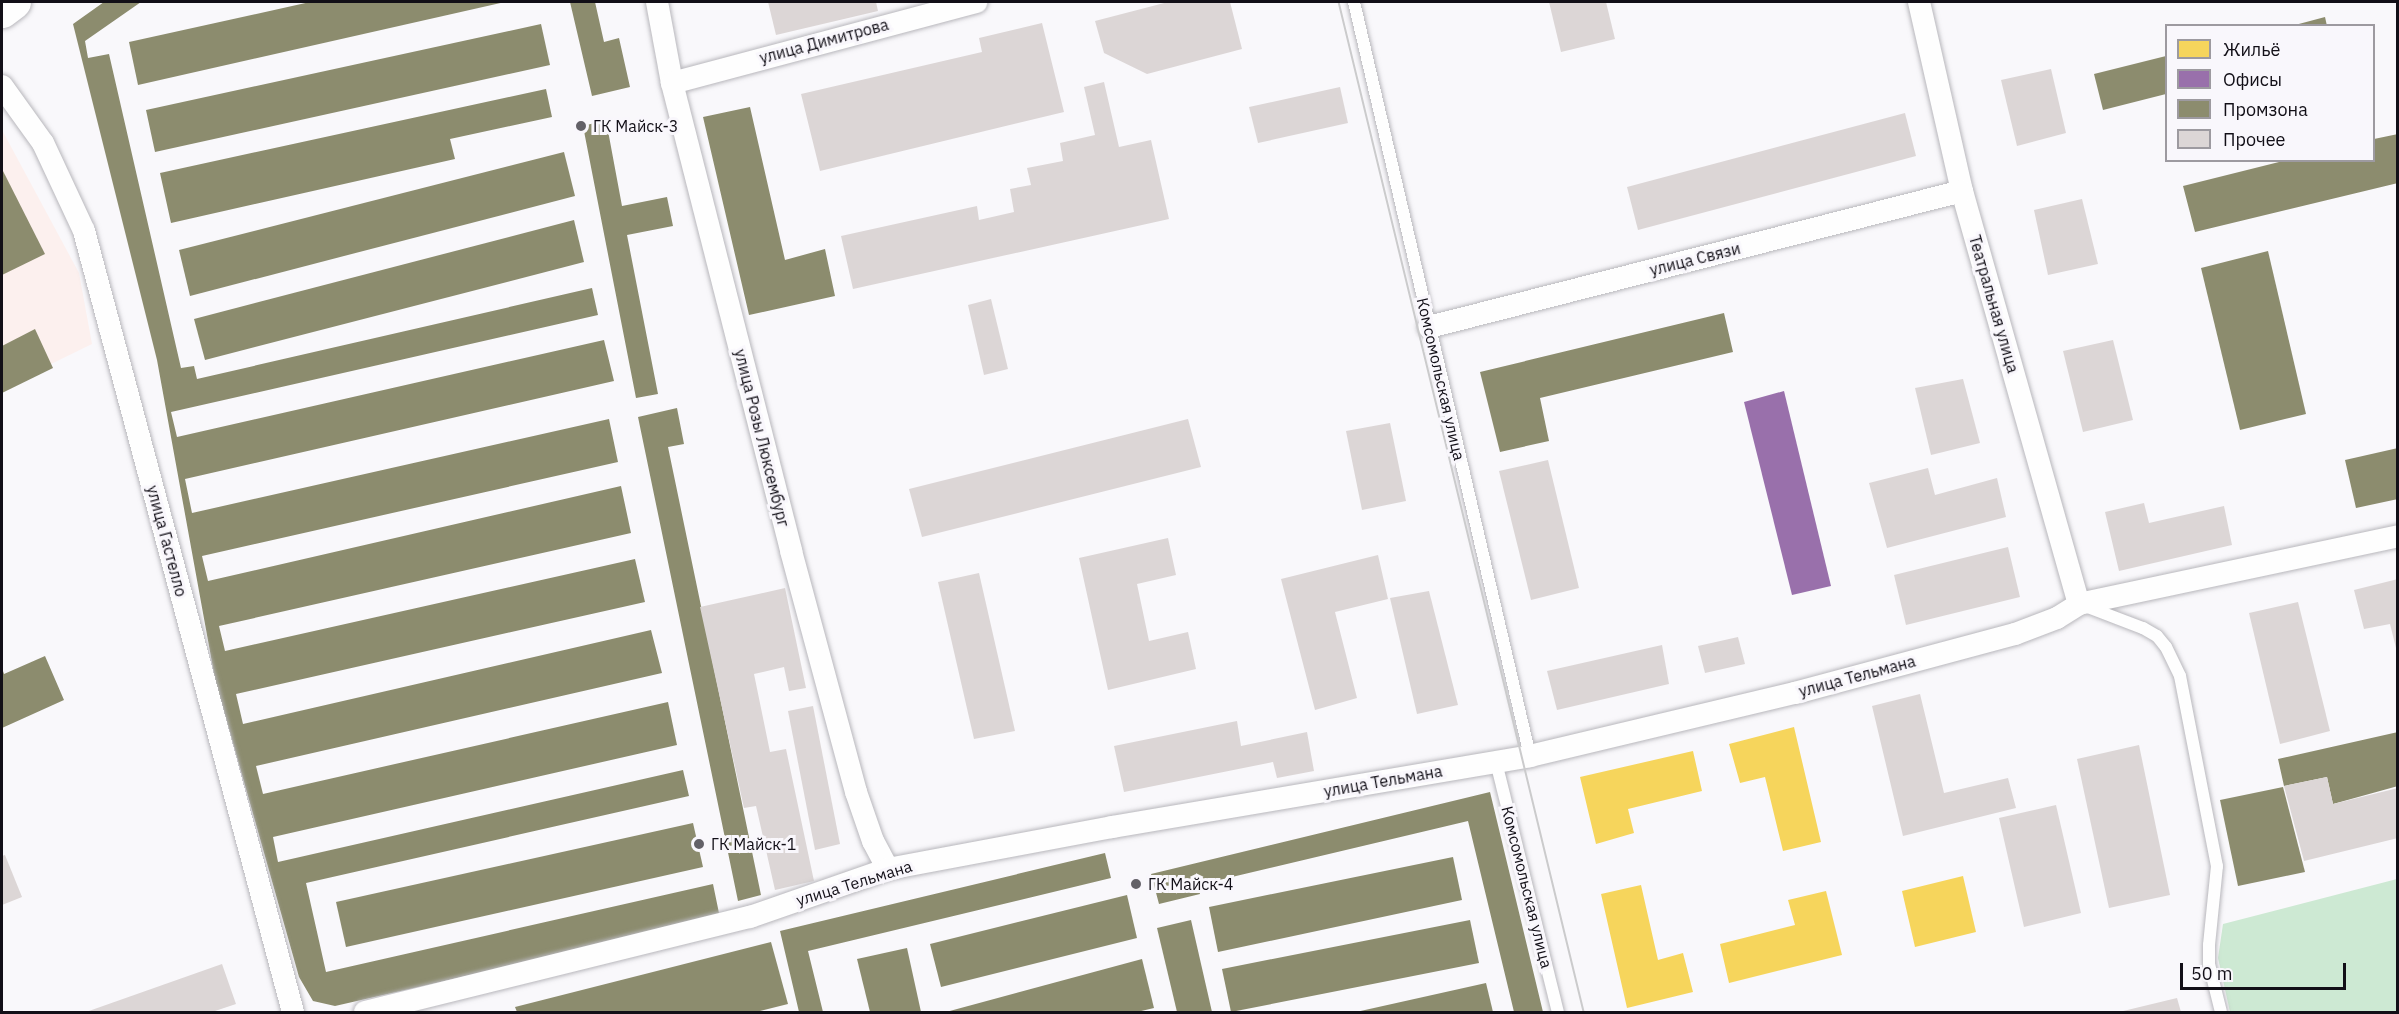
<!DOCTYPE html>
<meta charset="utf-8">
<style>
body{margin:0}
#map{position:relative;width:2399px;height:1014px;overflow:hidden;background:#f9f8fb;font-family:"IBM Plex Sans",sans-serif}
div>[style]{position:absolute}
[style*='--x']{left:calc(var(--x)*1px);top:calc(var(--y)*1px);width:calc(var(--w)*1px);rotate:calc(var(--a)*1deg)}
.industrial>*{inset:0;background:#fcf0ee}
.green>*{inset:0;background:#cde9d3}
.homes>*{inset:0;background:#f6d55c}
.offices>*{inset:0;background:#9970ab}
.industry>*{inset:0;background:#8c8c6e}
.building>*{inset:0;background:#dcd6d6}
.roads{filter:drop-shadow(0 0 2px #b8b7bc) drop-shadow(0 0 2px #b8b7bc)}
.lane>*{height:12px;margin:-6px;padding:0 6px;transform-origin:6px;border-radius:6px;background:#fefefe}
.street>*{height:22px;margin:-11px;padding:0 11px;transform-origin:11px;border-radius:11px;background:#fefefe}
.secondary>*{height:33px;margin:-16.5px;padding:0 16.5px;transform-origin:16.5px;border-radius:16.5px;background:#fefefe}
.tram>*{height:1.5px;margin:-0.75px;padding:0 0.75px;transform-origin:0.75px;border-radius:0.75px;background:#cbcbcc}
.dots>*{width:16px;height:16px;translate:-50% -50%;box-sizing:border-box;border:3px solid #f9f7fc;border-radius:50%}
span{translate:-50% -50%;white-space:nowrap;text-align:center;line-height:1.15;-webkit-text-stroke:6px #f9f7fc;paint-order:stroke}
.street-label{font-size:16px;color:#120f17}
.poi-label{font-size:16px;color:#120f17}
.left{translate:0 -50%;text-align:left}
.frame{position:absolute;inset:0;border:3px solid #120f17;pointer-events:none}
.legend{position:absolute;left:2165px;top:24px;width:210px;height:138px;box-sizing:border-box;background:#f9f7fc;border:2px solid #9d9aa0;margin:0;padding:8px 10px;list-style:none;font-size:18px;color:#120f17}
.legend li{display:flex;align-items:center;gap:12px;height:30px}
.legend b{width:30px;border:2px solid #9d9aa0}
.scale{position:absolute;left:2180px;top:963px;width:166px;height:27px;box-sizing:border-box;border:3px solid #120f17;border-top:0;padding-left:8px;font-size:18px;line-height:21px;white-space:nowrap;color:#120f17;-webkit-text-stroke:4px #f9f7fc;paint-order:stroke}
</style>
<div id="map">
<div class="industrial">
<div style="clip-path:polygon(2px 130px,79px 273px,92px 344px,2px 388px)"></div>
</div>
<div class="green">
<div style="clip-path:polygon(2397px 879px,2397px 1012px,2230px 1012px,2218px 958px,2223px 924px)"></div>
</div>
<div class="homes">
<div style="clip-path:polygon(1794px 727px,1821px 842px,1783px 851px,1765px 777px,1740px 783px,1729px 744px)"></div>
<div style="clip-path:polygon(1693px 751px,1702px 791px,1628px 809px,1634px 833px,1596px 844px,1580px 777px)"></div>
<div style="clip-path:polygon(1963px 876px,1976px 932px,1915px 947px,1902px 891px)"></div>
<div style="clip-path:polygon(1641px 885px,1658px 960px,1683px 953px,1693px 992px,1627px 1008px,1601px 894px)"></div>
<div style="clip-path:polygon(1826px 891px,1842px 955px,1729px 983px,1720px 944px,1795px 925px,1788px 900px)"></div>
</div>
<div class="offices">
<div style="clip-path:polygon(1784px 391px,1831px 586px,1792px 595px,1744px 402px)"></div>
</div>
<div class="industry">
<div style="clip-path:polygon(104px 2px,141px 2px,85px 41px,88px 58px,109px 54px,181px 368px,194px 366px,197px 379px,592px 288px,598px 315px,171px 412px,177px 437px,604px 340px,614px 381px,185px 479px,192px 513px,609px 419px,618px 462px,202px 556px,208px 581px,621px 486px,631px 533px,219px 626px,225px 651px,635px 559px,645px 602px,236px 694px,243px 724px,651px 630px,662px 673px,256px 766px,263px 794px,668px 702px,677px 745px,273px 837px,278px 862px,683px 770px,689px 796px,306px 883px,326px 972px,713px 884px,720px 918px,335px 1006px,313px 1001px,299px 977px,215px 679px,157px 360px,73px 24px)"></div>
<div style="clip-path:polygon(310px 2px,505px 2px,138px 85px,129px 42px)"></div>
<div style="clip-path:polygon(570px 2px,595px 2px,604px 42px,619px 38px,630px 87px,592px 96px)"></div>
<div style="clip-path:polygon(2325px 17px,2327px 26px,2295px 26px,2295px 25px)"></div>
<div style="clip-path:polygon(541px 24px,550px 65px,155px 152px,146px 110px)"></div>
<div style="clip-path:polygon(2166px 56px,2166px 94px,2103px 110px,2094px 74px)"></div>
<div style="clip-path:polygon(546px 89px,552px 117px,450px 139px,455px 159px,171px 223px,160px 173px)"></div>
<div style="clip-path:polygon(750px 107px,785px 260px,825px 249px,835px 296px,749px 315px,703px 117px)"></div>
<div style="clip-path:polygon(606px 120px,622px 206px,667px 197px,673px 226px,627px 235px,658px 394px,636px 398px,583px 126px)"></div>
<div style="clip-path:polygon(2398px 134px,2398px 183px,2195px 232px,2183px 186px,2287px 160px,2374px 160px,2374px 139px)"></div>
<div style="clip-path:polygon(564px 152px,575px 196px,190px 296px,179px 250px)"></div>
<div style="clip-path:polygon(2px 169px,45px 254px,2px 275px)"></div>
<div style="clip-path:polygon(574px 220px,584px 262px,205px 360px,194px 319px)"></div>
<div style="clip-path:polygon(2268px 251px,2306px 414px,2240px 430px,2201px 268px)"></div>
<div style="clip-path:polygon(1724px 313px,1733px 352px,1540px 398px,1549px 441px,1500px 452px,1480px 372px)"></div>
<div style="clip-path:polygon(35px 329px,53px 368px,2px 393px,2px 346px)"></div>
<div style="clip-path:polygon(677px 408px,684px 444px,668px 447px,761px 895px,738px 901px,638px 417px)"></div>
<div style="clip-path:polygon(2398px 448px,2398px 499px,2356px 508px,2345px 460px)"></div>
<div style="clip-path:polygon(45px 656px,64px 700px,2px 728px,2px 668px,4px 674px)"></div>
<div style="clip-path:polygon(2398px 732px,2398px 786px,2333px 804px,2327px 777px,2284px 786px,2278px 759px)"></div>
<div style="clip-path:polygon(2283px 787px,2305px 872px,2238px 886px,2220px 800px)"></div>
<div style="clip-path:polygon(1490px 792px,1543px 1012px,1514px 1012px,1468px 821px,1198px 885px,1200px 894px,1159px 904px,1151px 874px)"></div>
<div style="clip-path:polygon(693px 823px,703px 867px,346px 947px,336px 902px)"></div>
<div style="clip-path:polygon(1105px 853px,1111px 878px,808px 951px,823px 1012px,799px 1012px,780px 931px)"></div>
<div style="clip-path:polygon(1453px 857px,1462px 900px,1218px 952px,1209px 907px)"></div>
<div style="clip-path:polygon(1127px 895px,1137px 938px,941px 987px,930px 944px)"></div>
<div style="clip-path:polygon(1191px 920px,1212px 1012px,1177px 1012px,1157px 928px)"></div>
<div style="clip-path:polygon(1470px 920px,1479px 963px,1231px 1012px,1222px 969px)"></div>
<div style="clip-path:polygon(771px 942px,788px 1004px,756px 1012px,517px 1012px,515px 1007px)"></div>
<div style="clip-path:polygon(907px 948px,921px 1012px,870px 1012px,857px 959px)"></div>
<div style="clip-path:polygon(1142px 959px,1154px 1008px,1137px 1012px,946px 1012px)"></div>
<div style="clip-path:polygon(1486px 983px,1493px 1012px,1356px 1012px)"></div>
</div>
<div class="building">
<div style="clip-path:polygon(768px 2px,876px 2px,878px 11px,776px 35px)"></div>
<div style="clip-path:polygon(1168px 2px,1230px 2px,1242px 49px,1147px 74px,1104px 53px,1095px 21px)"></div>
<div style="clip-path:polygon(1549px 2px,1606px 2px,1615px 39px,1561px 52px)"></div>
<div style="clip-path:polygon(1042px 23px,1064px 112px,820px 171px,801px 94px,982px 52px,979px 38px)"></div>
<div style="clip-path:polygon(2051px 69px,2066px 133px,2017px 146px,2001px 80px)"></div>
<div style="clip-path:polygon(1104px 82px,1119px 147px,1151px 140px,1169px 219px,853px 289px,841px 236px,977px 206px,979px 220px,1014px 212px,1010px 189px,1031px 185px,1027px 168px,1063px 161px,1060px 143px,1095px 135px,1084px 87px)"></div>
<div style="clip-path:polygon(1340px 87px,1348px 123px,1258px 143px,1249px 107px)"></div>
<div style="clip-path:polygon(1905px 113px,1916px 156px,1638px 230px,1627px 187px)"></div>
<div style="clip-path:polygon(2082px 199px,2098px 264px,2048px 275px,2034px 210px)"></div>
<div style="clip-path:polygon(991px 299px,1008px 369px,984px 375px,968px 305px)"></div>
<div style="clip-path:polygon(2113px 340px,2133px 420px,2083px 432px,2063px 351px)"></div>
<div style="clip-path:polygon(1963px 379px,1980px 443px,1931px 455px,1915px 388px)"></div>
<div style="clip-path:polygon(1188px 419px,1201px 467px,922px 537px,909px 489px)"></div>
<div style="clip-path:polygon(1390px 423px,1406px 501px,1362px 510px,1346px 431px)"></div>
<div style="clip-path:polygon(1548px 460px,1579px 588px,1531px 600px,1499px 471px)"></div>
<div style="clip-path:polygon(1928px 468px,1935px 495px,1997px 478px,2006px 517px,1887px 548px,1869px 483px)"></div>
<div style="clip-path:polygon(2144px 503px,2149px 523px,2224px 506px,2232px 545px,2119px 571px,2105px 512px)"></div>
<div style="clip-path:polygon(1168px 538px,1176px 575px,1137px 584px,1149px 641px,1188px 632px,1196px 669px,1108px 690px,1079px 558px)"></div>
<div style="clip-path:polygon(2008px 547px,2020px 597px,1906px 625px,1894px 575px)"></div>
<div style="clip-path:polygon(1378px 555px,1388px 599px,1335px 612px,1357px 698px,1315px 710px,1281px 579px)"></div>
<div style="clip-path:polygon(979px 573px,1015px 731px,974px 739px,938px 582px)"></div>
<div style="clip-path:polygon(2398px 579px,2398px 652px,2397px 652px,2390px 624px,2364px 629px,2354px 590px)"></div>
<div style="clip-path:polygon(785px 588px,806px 688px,789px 691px,784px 667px,754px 674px,770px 752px,786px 749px,814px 881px,775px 890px,756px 806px,744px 808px,700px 607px)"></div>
<div style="clip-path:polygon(1429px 591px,1458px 705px,1417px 714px,1390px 598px)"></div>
<div style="clip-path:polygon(2298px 602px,2330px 731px,2280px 744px,2249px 613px)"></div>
<div style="clip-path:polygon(1738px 637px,1745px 664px,1705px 673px,1698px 646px)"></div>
<div style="clip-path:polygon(1662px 645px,1669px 684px,1557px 710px,1547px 671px)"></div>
<div style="clip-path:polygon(1920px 694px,1944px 793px,2008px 778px,2016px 808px,1903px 836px,1872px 706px)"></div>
<div style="clip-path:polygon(813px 706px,840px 844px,815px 850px,788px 711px)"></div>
<div style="clip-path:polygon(1237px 721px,1241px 746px,1307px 732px,1314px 771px,1277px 778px,1273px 762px,1124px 792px,1114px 746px)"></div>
<div style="clip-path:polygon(2139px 745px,2170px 895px,2109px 908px,2077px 759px)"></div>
<div style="clip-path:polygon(2327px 777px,2333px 804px,2398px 788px,2398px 838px,2304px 861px,2284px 786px)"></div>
<div style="clip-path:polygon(2056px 805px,2081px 913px,2024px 927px,1999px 818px)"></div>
<div style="clip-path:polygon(5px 855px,22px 897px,2px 905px,2px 856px)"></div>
<div style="clip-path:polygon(222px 964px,236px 1004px,212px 1012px,86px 1012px)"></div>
<div style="clip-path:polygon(2177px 998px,2181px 1012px,2119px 1012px)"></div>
</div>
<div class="roads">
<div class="lane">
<div style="--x:1354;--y:2;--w:774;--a:76.86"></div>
<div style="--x:2085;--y:606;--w:62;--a:20.8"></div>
<div style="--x:2143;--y:628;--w:16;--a:30"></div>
<div style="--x:2157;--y:636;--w:14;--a:51"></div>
<div style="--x:2166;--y:647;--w:32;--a:64"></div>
<div style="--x:2180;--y:676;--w:194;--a:79"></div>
<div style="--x:2217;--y:866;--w:79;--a:95.8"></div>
<div style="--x:2209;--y:945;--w:19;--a:90"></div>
<div style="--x:2209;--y:964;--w:49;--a:76"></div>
<div style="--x:1496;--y:762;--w:258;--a:76.1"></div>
</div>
<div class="street">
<div style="--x:657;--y:2;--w:82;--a:79.5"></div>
<div style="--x:672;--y:83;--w:483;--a:75.7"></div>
<div style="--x:791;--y:551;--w:250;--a:74.9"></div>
<div style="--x:856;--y:792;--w:52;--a:70.9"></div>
<div style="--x:873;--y:841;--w:32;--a:62"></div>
<div style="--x:1919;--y:2;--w:194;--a:77.2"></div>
<div style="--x:1962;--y:191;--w:429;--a:74.2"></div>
<div style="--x:672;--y:83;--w:315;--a:-14.9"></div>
<div style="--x:2;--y:86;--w:70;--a:54.3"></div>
<div style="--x:43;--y:143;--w:97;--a:65"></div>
<div style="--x:84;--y:231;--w:808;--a:75.02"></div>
<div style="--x:1429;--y:327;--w:550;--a:-14.31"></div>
<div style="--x:365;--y:1012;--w:397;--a:-13.9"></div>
<div style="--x:750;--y:917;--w:146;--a:-19.2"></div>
<div style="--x:888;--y:869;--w:228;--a:-10.6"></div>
<div style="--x:1112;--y:827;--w:424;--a:-9.6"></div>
<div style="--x:1530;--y:756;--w:272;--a:-13.4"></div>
<div style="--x:1795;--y:693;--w:228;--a:-15"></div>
<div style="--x:2015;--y:634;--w:45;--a:-20.9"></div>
<div style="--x:2057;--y:618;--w:26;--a:-32"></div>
<div style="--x:2079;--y:604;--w:326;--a:-12"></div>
</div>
<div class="secondary">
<div style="--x:2;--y:11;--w:15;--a:-37"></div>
</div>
</div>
<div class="tram">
<div style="--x:1339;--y:2;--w:1039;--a:76.36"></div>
</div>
<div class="dots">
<div style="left:581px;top:126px;background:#636167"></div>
<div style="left:699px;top:844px;background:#636167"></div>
<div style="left:1136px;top:884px;background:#636167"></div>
</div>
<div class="street-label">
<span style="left:824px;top:41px;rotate:-15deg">улица Димитрова</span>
<span style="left:1695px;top:259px;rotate:-14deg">улица Связи</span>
<span style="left:1994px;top:304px;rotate:74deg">Театральная улица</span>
<span style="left:1441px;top:379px;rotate:77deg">Комсомольская улица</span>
<span style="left:762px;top:438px;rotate:76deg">улица Розы Люксембург</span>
<span style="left:167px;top:541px;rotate:75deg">улица Гастелло</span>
<span style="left:1857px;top:676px;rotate:-15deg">улица Тельмана</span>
<span style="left:1383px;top:781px;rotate:-10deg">улица Тельмана</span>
<span style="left:854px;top:883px;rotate:-17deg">улица Тельмана</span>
<span style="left:1527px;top:887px;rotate:76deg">Комсомольская улица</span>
</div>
<div class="poi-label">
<span class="left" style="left:593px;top:126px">ГК Майск-3</span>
<span class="left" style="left:711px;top:844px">ГК Майск-1</span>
<span class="left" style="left:1148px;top:884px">ГК Майск-4</span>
</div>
<div class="frame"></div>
<ul class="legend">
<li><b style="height:16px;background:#f6d55c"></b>Жильё</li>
<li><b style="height:16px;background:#9970ab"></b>Офисы</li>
<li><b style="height:16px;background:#8c8c6e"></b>Промзона</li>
<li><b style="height:16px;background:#dcd6d6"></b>Прочее</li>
</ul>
<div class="scale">50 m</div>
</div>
